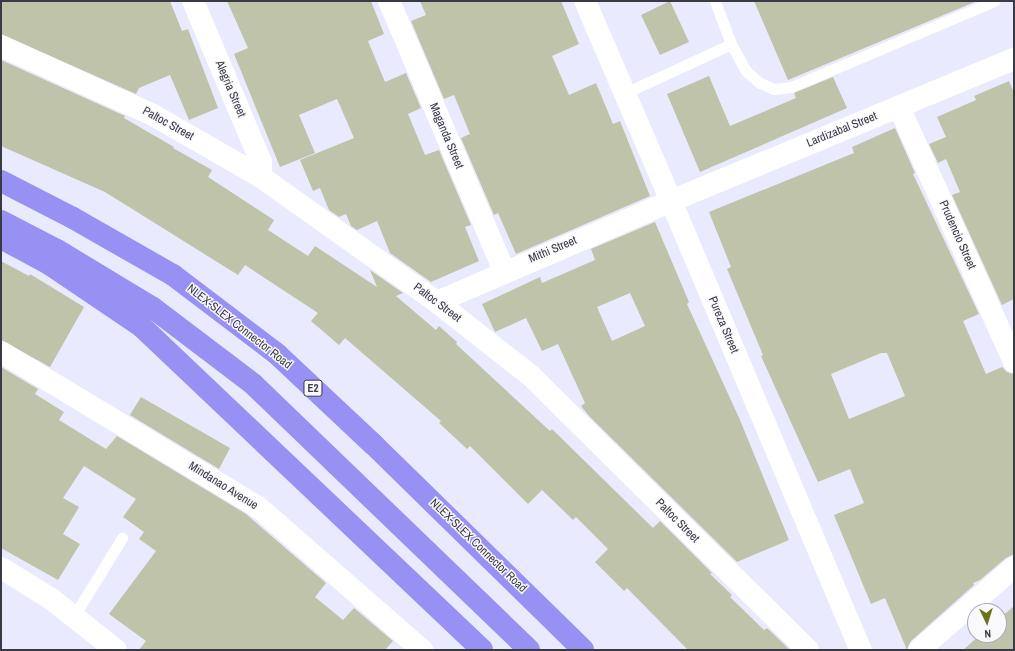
<!DOCTYPE html>
<style>
body{margin:0}
#map{position:relative;width:1015px;height:651px;overflow:hidden;background:#e9eafd;font-family:"Archivo Narrow",sans-serif}
div>[style]{position:absolute}
[style*='--x']{left:calc(var(--x)*1px);top:calc(var(--y)*1px);width:calc(var(--w)*1px);rotate:calc(var(--a)*1deg)}
.building>*{inset:0;background:#bfc3aa}
.service>*{height:11px;margin:-5.5px;padding:0 5.5px;transform-origin:5.5px;border-radius:5.5px;background:#fff}
.minor>*{height:22px;margin:-11px;padding:0 11px;transform-origin:11px;border-radius:11px;background:#fff}
.tertiary>*{height:22px;margin:-11px;padding:0 11px;transform-origin:11px;border-radius:11px;background:#fff}
.motorway>*{height:22px;margin:-11px;padding:0 11px;transform-origin:11px;border-radius:11px;background:#9791f3}
span{translate:-50% -50%;white-space:nowrap;text-align:center;line-height:1.15;-webkit-text-stroke:3px #f8f8fd;paint-order:stroke}
.shield-label span{padding:1px 3px;background:#f8f8fd;border:1px solid;border-radius:3px;-webkit-text-stroke-width:0}
.shield-label{font-size:11px;color:#3a3a44;font-weight:700}
.street-label{font-size:12px;color:#3a3a44}
.frame{position:absolute;inset:0;border:2px solid #3a3a44;pointer-events:none}
.north{position:absolute;left:967px;top:603px;width:40px;height:40px;box-sizing:border-box;background:#f8f8fd;border:1px solid #acacb3;border-radius:50%;rotate:176deg;font-size:11px;font-weight:700;line-height:16px;text-align:center;color:#3a3a44}
.north::after{content:'';display:block;margin:auto;width:14px;height:18px;background:#6c7218;clip-path:polygon(50% 0,100% 100%,50% 72%,0 100%)}
</style>
<div id="map">
<div class="building">
<div style="clip-path:polygon(1px 1px,170px 1px,182px 31px,188px 29px,218px 108px,189px 120px,170px 75px,139px 88px,136px 94px,1px 34px)"></div>
<div style="clip-path:polygon(227px 1px,371px 1px,384px 34px,368px 41px,385px 82px,406px 73px,421px 108px,408px 114px,425px 155px,439px 150px,471px 225px,465px 227px,479px 261px,431px 282px,390px 253px,377px 221px,357px 230px,351px 226px,346px 214px,339px 217px,329px 210px,320px 188px,313px 191px,300px 160px,354px 138px,337px 99px,299px 115px,315px 153px,280px 167px,234px 54px,248px 48px)"></div>
<div style="clip-path:polygon(420px 1px,561px 1px,579px 44px,552px 56px,569px 95px,596px 83px,613px 124px,620px 121px,650px 196px,516px 254px,498px 213px,494px 215px,461px 138px,470px 134px,454px 95px,444px 99px,411px 21px,426px 15px)"></div>
<div style="clip-path:polygon(670px 1px,689px 42px,660px 55px,641px 15px)"></div>
<div style="clip-path:polygon(754px 1px,977px 1px,788px 80px)"></div>
<div style="clip-path:polygon(1px 60px,125px 116px,124px 118px,174px 147px,173px 148px,212px 170px,208px 177px,274px 220px,268px 230px,308px 256px,315px 246px,377px 287px,370px 270px,403px 293px,396px 296px,436px 330px,439px 326px,457px 342px,456px 344px,550px 431px,552px 429px,653px 528px,660px 521px,712px 573px,710px 574px,732px 595px,730px 597px,764px 630px,767px 628px,790px 650px,688px 650px,627px 588px,624px 591px,595px 562px,608px 549px,576px 517px,573px 520px,542px 490px,528px 504px,470px 446px,467px 449px,439px 423px,441px 421px,345px 338px,339px 345px,311px 321px,318px 313px,245px 265px,238px 275px,105px 192px,1px 146px)"></div>
<div style="clip-path:polygon(709px 76px,730px 126px,796px 98px,794px 93px,833px 77px,847px 108px,700px 172px,667px 94px)"></div>
<div style="clip-path:polygon(1009px 81px,1014px 93px,1014px 299px,1002px 305px,952px 195px,960px 192px,946px 159px,938px 163px,929px 144px,946px 137px,937px 117px,976px 100px,974px 96px)"></div>
<div style="clip-path:polygon(evenodd,895px 128px,915px 173px,913px 174px,979px 314px,963px 321px,986px 374px,1002px 367px,1007px 372px,1014px 374px,1014px 554px,1006px 558px,980px 580px,973px 583px,974px 585px,911px 641px,907px 650px,885px 598px,871px 604px,834px 515px,864px 503px,850px 469px,818px 482px,761px 356px,763px 355px,727px 269px,731px 267px,709px 212px,854px 153px,852px 147px,895px 128px,881px 353px,887px 353px,905px 396px,849px 419px,831px 374px,881px 353px)"></div>
<div style="clip-path:polygon(evenodd,655px 222px,689px 302px,687px 304px,740px 420px,789px 540px,737px 562px,590px 417px,581px 406px,585px 403px,558px 344px,542px 351px,526px 318px,495px 332px,482px 304px,540px 277px,542px 283px,595px 260px,591px 249px,655px 222px,630px 293px,645px 326px,612px 341px,597px 307px,630px 293px)"></div>
<div style="clip-path:polygon(1px 261px,29px 276px,30px 274px,84px 307px,50px 367px,1px 340px)"></div>
<div style="clip-path:polygon(1px 367px,38px 389px,35px 394px,64px 412px,59px 420px,106px 449px,117px 436px,246px 514px,326px 583px,315px 597px,343px 620px,354px 608px,393px 641px,385px 650px,139px 650px,146px 641px,109px 614px,156px 551px,139px 539px,144px 532px,123px 517px,136px 499px,84px 466px,63px 498px,79px 507px,63px 534px,80px 544px,58px 580px,1px 548px)"></div>
<div style="clip-path:polygon(141px 397px,230px 448px,219px 469px,130px 415px)"></div>
<div style="clip-path:polygon(1014px 606px,1014px 650px,963px 650px,980px 635px,999px 635px,999px 619px)"></div>
</div>
<div class="service">
<div style="--x:715;--y:1;--w:46;--a:69.6"></div>
<div style="--x:731;--y:44;--w:31;--a:61"></div>
<div style="--x:746;--y:71;--w:18;--a:41"></div>
<div style="--x:760;--y:83;--w:15;--a:23"></div>
<div style="--x:774;--y:89;--w:17;--a:-7"></div>
<div style="--x:791;--y:87;--w:221;--a:-22.9"></div>
<div style="--x:625;--y:93;--w:117;--a:-24.8"></div>
<div style="--x:74;--y:616;--w:92;--a:-58.4"></div>
</div>
<div class="minor">
<div style="--x:193;--y:1;--w:175;--a:67.1"></div>
<div style="--x:261;--y:162;--w:15;--a:90"></div>
<div style="--x:389;--y:1;--w:293;--a:66.9"></div>
<div style="--x:1;--y:46;--w:167;--a:24.4"></div>
<div style="--x:153;--y:115;--w:125;--a:29.9"></div>
<div style="--x:261;--y:177;--w:216;--a:35.4"></div>
<div style="--x:437;--y:302;--w:120;--a:38.2"></div>
<div style="--x:531;--y:376;--w:390;--a:44.7"></div>
<div style="--x:899;--y:107;--w:280;--a:65.7"></div>
<div style="--x:437;--y:302;--w:255;--a:-23.3"></div>
<div style="--x:671;--y:201;--w:488;--a:67.1"></div>
<div style="--x:1;--y:352;--w:300;--a:31.1"></div>
<div style="--x:258;--y:507;--w:218;--a:41.1"></div>
<div style="--x:919;--y:650;--w:126;--a:-41.1"></div>
</div>
<div class="tertiary">
<div style="--x:585;--y:1;--w:218;--a:66.7"></div>
<div style="--x:671;--y:201;--w:371;--a:-22.5"></div>
<div style="--x:1;--y:568;--w:57;--a:31.5"></div>
<div style="--x:50;--y:598;--w:84;--a:38.2"></div>
</div>
<div class="motorway">
<div style="--x:1;--y:181;--w:81;--a:27.2"></div>
<div style="--x:73;--y:218;--w:115;--a:29.7"></div>
<div style="--x:173;--y:275;--w:131;--a:37.2"></div>
<div style="--x:277;--y:354;--w:132;--a:43.2"></div>
<div style="--x:373;--y:444;--w:294;--a:44.4"></div>
<div style="--x:1;--y:221;--w:63;--a:27.4"></div>
<div style="--x:57;--y:250;--w:112;--a:31.1"></div>
<div style="--x:153;--y:308;--w:126;--a:37.2"></div>
<div style="--x:253;--y:384;--w:383;--a:43.9"></div>
<div style="--x:1;--y:238;--w:55;--a:28.4"></div>
<div style="--x:49;--y:264;--w:111;--a:34"></div>
<div style="--x:141;--y:326;--w:470;--a:43.5"></div>
</div>
<div class="shield-label">
<span style="left:313px;top:388px">E2</span>
</div>
<div class="street-label">
<span style="left:230px;top:89px;rotate:67deg">Alegria Street</span>
<span style="left:168px;top:124px;rotate:29deg">Paltoc Street</span>
<span style="left:842px;top:130px;rotate:-22deg">Lardizabal Street</span>
<span style="left:446px;top:136px;rotate:67deg">Maganda Street</span>
<span style="left:957px;top:235px;rotate:66deg">Prudencio Street</span>
<span style="left:553px;top:250px;rotate:-23deg">Mithi Street</span>
<span style="left:437px;top:303px;rotate:37deg">Paltoc Street</span>
<span style="left:723px;top:325px;rotate:67deg">Pureza Street</span>
<span style="left:239px;top:327px;rotate:38deg">NLEX-SLEX Connector Road</span>
<span style="left:223px;top:486px;rotate:32deg">Mindanao Avenue</span>
<span style="left:677px;top:521px;rotate:45deg">Paltoc Street</span>
<span style="left:478px;top:546px;rotate:44deg">NLEX-SLEX Connector Road</span>
</div>
<div class="frame"></div>
<div class="north">N</div>
</div>
